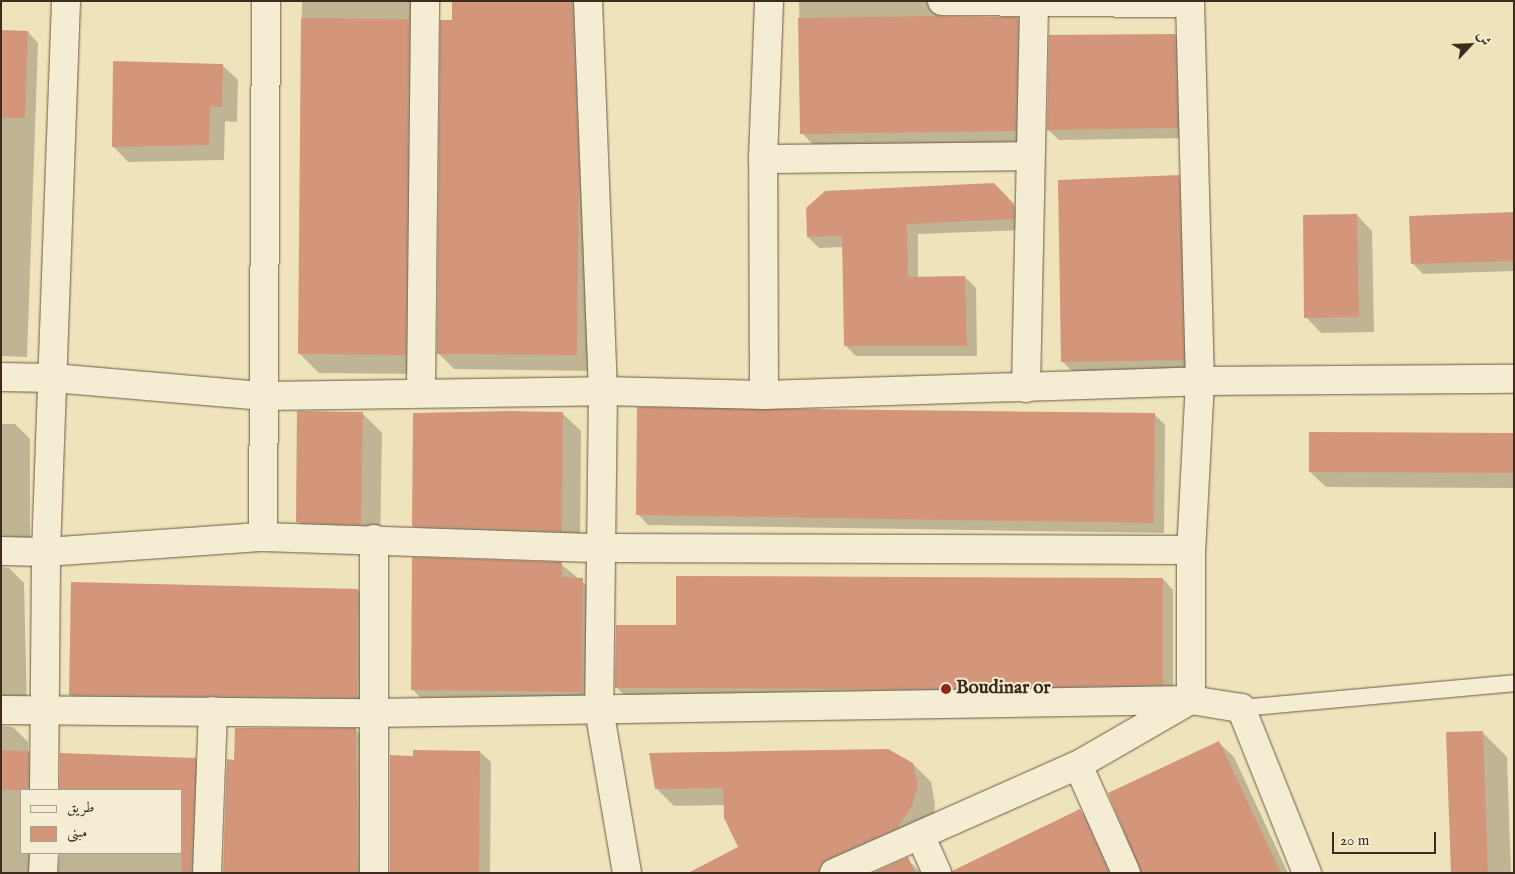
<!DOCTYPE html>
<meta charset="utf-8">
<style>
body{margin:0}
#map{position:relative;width:1515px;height:874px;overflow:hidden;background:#efe3bb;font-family:"IM FELL English",Amiri,serif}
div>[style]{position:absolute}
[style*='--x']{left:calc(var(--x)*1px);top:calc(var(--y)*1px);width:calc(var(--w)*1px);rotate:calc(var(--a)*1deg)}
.shadow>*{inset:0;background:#0003}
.building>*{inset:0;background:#d3967a}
.roads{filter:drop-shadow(0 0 1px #6a5a44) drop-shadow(0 0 1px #6a5a44)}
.lane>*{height:16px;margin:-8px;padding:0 8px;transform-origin:8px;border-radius:8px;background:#f5edd3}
.street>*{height:28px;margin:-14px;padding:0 14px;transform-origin:14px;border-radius:14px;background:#f5edd3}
.dots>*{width:14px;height:14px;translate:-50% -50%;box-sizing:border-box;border:2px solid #f5edd3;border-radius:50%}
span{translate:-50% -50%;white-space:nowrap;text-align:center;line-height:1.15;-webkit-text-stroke:4px #f5edd3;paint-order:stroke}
.poi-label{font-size:19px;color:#3d2c1d;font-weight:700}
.left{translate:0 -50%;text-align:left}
.frame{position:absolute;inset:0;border:2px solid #3d2c1d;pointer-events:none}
.legend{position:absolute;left:20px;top:789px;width:162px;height:65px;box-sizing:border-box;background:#f5edd3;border:1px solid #aba08a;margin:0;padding:6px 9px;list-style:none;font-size:15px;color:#3d2c1d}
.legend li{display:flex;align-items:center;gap:10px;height:25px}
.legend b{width:25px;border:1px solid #aba08a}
.north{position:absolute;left:1445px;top:20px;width:50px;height:50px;-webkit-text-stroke:4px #f5edd3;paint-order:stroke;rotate:65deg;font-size:14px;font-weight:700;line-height:20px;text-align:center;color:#3d2c1d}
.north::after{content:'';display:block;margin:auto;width:18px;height:22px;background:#3d2c1d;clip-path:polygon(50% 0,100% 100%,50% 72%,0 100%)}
.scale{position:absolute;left:1332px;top:832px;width:104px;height:22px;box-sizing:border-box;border:2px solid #3d2c1d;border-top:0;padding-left:6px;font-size:15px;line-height:18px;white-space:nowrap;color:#3d2c1d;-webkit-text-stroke:4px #f5edd3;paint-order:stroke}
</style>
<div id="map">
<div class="shadow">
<div style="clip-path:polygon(302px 1px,411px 1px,425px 374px,319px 373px,299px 353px)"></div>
<div style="clip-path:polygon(454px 1px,595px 1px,592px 371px,454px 369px,438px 353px)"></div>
<div style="clip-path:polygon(799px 1px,957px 1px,943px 9px,944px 18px,1017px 18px,1033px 34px,1031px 146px,817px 149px,802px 133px)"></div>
<div style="clip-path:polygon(1px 31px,28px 32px,38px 43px,27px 357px,1px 356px)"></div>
<div style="clip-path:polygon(1175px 35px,1185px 46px,1188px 138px,1059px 140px,1048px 130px)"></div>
<div style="clip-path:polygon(222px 65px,238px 80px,237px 122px,225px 121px,224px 160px,128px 162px,113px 146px)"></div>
<div style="clip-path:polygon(1178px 176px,1189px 187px,1194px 370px,1073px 372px,1062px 361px)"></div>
<div style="clip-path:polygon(993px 184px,1024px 216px,1024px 230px,918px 234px,918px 278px,965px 277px,976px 288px,977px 356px,856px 356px,845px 345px,843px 247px,819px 248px,808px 237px)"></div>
<div style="clip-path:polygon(1514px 214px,1514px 271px,1423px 274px,1412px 263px)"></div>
<div style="clip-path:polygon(1357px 215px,1372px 231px,1374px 332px,1321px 333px,1306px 317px)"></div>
<div style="clip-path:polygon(362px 413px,382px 433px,380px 543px,317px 541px,298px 522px)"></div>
<div style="clip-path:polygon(562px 413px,581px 431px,580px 549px,432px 544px,413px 526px)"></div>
<div style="clip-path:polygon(1154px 414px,1165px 425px,1164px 533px,648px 525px,638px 514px)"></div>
<div style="clip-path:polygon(1px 424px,15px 424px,30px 439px,30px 550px,1px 564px)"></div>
<div style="clip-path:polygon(1514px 434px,1514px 488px,1326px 487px,1310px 472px)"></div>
<div style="clip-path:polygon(561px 564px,602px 598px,601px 710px,431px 709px,412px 689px)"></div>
<div style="clip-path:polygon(1px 567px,9px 568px,24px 583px,27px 709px,1px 723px)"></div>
<div style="clip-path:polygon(1163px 579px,1173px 590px,1173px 695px,627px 698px,616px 687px,678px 626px)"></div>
<div style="clip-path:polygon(358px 590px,377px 610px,376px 716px,89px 714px,70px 694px)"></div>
<div style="clip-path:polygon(1px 726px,13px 727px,28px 742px,28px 752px,43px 768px,43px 790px,21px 790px,21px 853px,58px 853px,46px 859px,44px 873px,1px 873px)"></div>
<div style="clip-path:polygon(356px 730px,371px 745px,373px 873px,224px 873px,235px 761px)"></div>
<div style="clip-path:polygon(1482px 732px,1507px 757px,1511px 873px,1452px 873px)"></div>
<div style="clip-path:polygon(1219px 743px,1234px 757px,1288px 873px,1142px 873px)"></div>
<div style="clip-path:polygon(480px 752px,491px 762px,490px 873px,413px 873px,414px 757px)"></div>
<div style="clip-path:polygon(61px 754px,195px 759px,210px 774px,206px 873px,58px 873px,60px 853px,181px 853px,181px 790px,59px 790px)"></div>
<div style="clip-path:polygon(913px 764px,931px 782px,935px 804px,934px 815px,853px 873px,702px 873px,740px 847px,724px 805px,674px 806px,656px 788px)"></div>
<div style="clip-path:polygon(1080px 811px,1095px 825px,1116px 873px,986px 873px)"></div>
<div style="clip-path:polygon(907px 859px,921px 873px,876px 873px)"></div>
</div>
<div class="building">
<div style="clip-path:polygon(452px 1px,572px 1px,579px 169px,577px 355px,437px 354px,440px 20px,452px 20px)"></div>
<div style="clip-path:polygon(939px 16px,1018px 17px,1016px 131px,800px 134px,798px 18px)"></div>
<div style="clip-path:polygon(301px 18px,409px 19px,406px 355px,298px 354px)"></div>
<div style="clip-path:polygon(1px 30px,28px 31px,25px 118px,1px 118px)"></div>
<div style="clip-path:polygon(1175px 34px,1178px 128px,1047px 130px,1049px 35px)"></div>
<div style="clip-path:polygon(113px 61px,223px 64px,222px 107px,210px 106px,209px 145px,112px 147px)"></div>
<div style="clip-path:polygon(1179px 175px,1184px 360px,1061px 362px,1058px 180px)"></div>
<div style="clip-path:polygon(994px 183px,1014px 204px,1014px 219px,907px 224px,908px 277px,965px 276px,967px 346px,844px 346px,842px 236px,807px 237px,806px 208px,825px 191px)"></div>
<div style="clip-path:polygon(1514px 212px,1514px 261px,1411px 264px,1409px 216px)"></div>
<div style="clip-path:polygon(1357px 214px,1359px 317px,1304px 318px,1303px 215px)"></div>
<div style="clip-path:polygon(637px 407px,1155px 413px,1154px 523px,636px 515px)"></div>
<div style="clip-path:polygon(297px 411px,363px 412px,361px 525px,296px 522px)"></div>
<div style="clip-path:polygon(508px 411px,563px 412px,562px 531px,412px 526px,413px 413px)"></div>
<div style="clip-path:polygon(1309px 432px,1514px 433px,1514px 473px,1309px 472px)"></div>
<div style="clip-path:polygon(412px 557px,562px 562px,562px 577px,583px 578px,582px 692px,411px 690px)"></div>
<div style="clip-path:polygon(676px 576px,1163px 578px,1163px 685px,898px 689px,615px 688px,616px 625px,676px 625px)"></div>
<div style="clip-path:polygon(71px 582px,358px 589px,357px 697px,69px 695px)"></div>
<div style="clip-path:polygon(235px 728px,356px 728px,358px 873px,223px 873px,227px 759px,234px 760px)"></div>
<div style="clip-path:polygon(1483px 731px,1488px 873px,1451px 873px,1446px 732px)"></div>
<div style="clip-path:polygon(1219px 741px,1281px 873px,1141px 873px,1108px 793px)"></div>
<div style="clip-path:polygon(888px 749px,913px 763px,918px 786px,911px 808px,897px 828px,828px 859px,821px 864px,819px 873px,688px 873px,738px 847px,724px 818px,723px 788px,655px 789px,649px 753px)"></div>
<div style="clip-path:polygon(1px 750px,29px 751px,28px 790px,1px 790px)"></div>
<div style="clip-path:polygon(413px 750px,480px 751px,479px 873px,390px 873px,390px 755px,413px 756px)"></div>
<div style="clip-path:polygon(60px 753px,196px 758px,191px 873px,181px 873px,181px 790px,60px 790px)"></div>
<div style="clip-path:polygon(1080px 809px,1109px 873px,952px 873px,952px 871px)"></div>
<div style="clip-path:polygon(908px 857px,915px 873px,873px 873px)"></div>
</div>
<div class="roads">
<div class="lane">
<div style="--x:1241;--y:708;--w:274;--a:-5.2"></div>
</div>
<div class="street">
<div style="--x:588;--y:1;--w:390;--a:87.8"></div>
<div style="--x:603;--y:391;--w:318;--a:90.7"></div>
<div style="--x:599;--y:709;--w:166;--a:80.3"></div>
<div style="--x:942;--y:1;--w:248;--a:0.5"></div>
<div style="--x:1190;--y:1;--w:380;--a:88.5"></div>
<div style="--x:1200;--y:381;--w:169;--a:93"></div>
<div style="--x:1191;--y:550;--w:150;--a:90"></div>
<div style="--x:763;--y:159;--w:267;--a:-0.6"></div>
<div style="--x:1;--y:377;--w:52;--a:1.1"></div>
<div style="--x:53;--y:378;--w:212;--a:4.9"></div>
<div style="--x:264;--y:396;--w:339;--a:-0.8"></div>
<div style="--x:603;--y:391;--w:161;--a:1.4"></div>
<div style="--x:764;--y:395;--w:436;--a:-1.8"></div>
<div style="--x:1200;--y:381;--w:314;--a:-0.4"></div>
<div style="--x:1026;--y:388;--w:386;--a:-88.8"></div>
<div style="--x:421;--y:391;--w:390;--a:-89.4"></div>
<div style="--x:764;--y:395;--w:236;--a:-90.2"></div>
<div style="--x:763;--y:159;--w:158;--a:-87.8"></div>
<div style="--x:263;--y:537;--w:536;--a:-89.68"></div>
<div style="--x:1;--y:551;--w:45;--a:1.3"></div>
<div style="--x:46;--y:552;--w:218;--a:-4"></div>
<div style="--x:263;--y:537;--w:337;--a:1.9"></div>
<div style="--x:600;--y:548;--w:591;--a:0.19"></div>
<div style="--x:1;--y:710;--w:371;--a:0.5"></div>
<div style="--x:372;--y:713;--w:819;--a:-0.91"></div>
<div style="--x:1191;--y:700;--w:51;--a:9.1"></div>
<div style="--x:1241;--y:708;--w:178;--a:68.2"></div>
<div style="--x:1078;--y:765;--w:118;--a:66"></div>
<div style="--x:44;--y:790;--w:238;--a:-89.5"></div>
<div style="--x:46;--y:552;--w:551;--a:-87.92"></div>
<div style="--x:920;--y:835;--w:42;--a:65.9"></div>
<div style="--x:43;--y:873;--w:20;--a:-87"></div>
<div style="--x:207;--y:873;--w:162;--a:-87.9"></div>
<div style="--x:374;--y:873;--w:334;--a:-90"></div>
<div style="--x:834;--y:873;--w:267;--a:-23.9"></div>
<div style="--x:1078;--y:765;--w:128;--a:-30"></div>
</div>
</div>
<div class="dots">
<div style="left:946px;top:689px;background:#8f2418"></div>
</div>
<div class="poi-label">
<span class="left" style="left:956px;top:689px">Boudinar or</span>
</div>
<div class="frame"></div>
<ul class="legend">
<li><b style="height:6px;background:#f5edd3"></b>طريق</li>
<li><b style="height:14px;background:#d3967a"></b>مبنى</li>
</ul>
<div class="north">ش</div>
<div class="scale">20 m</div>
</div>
